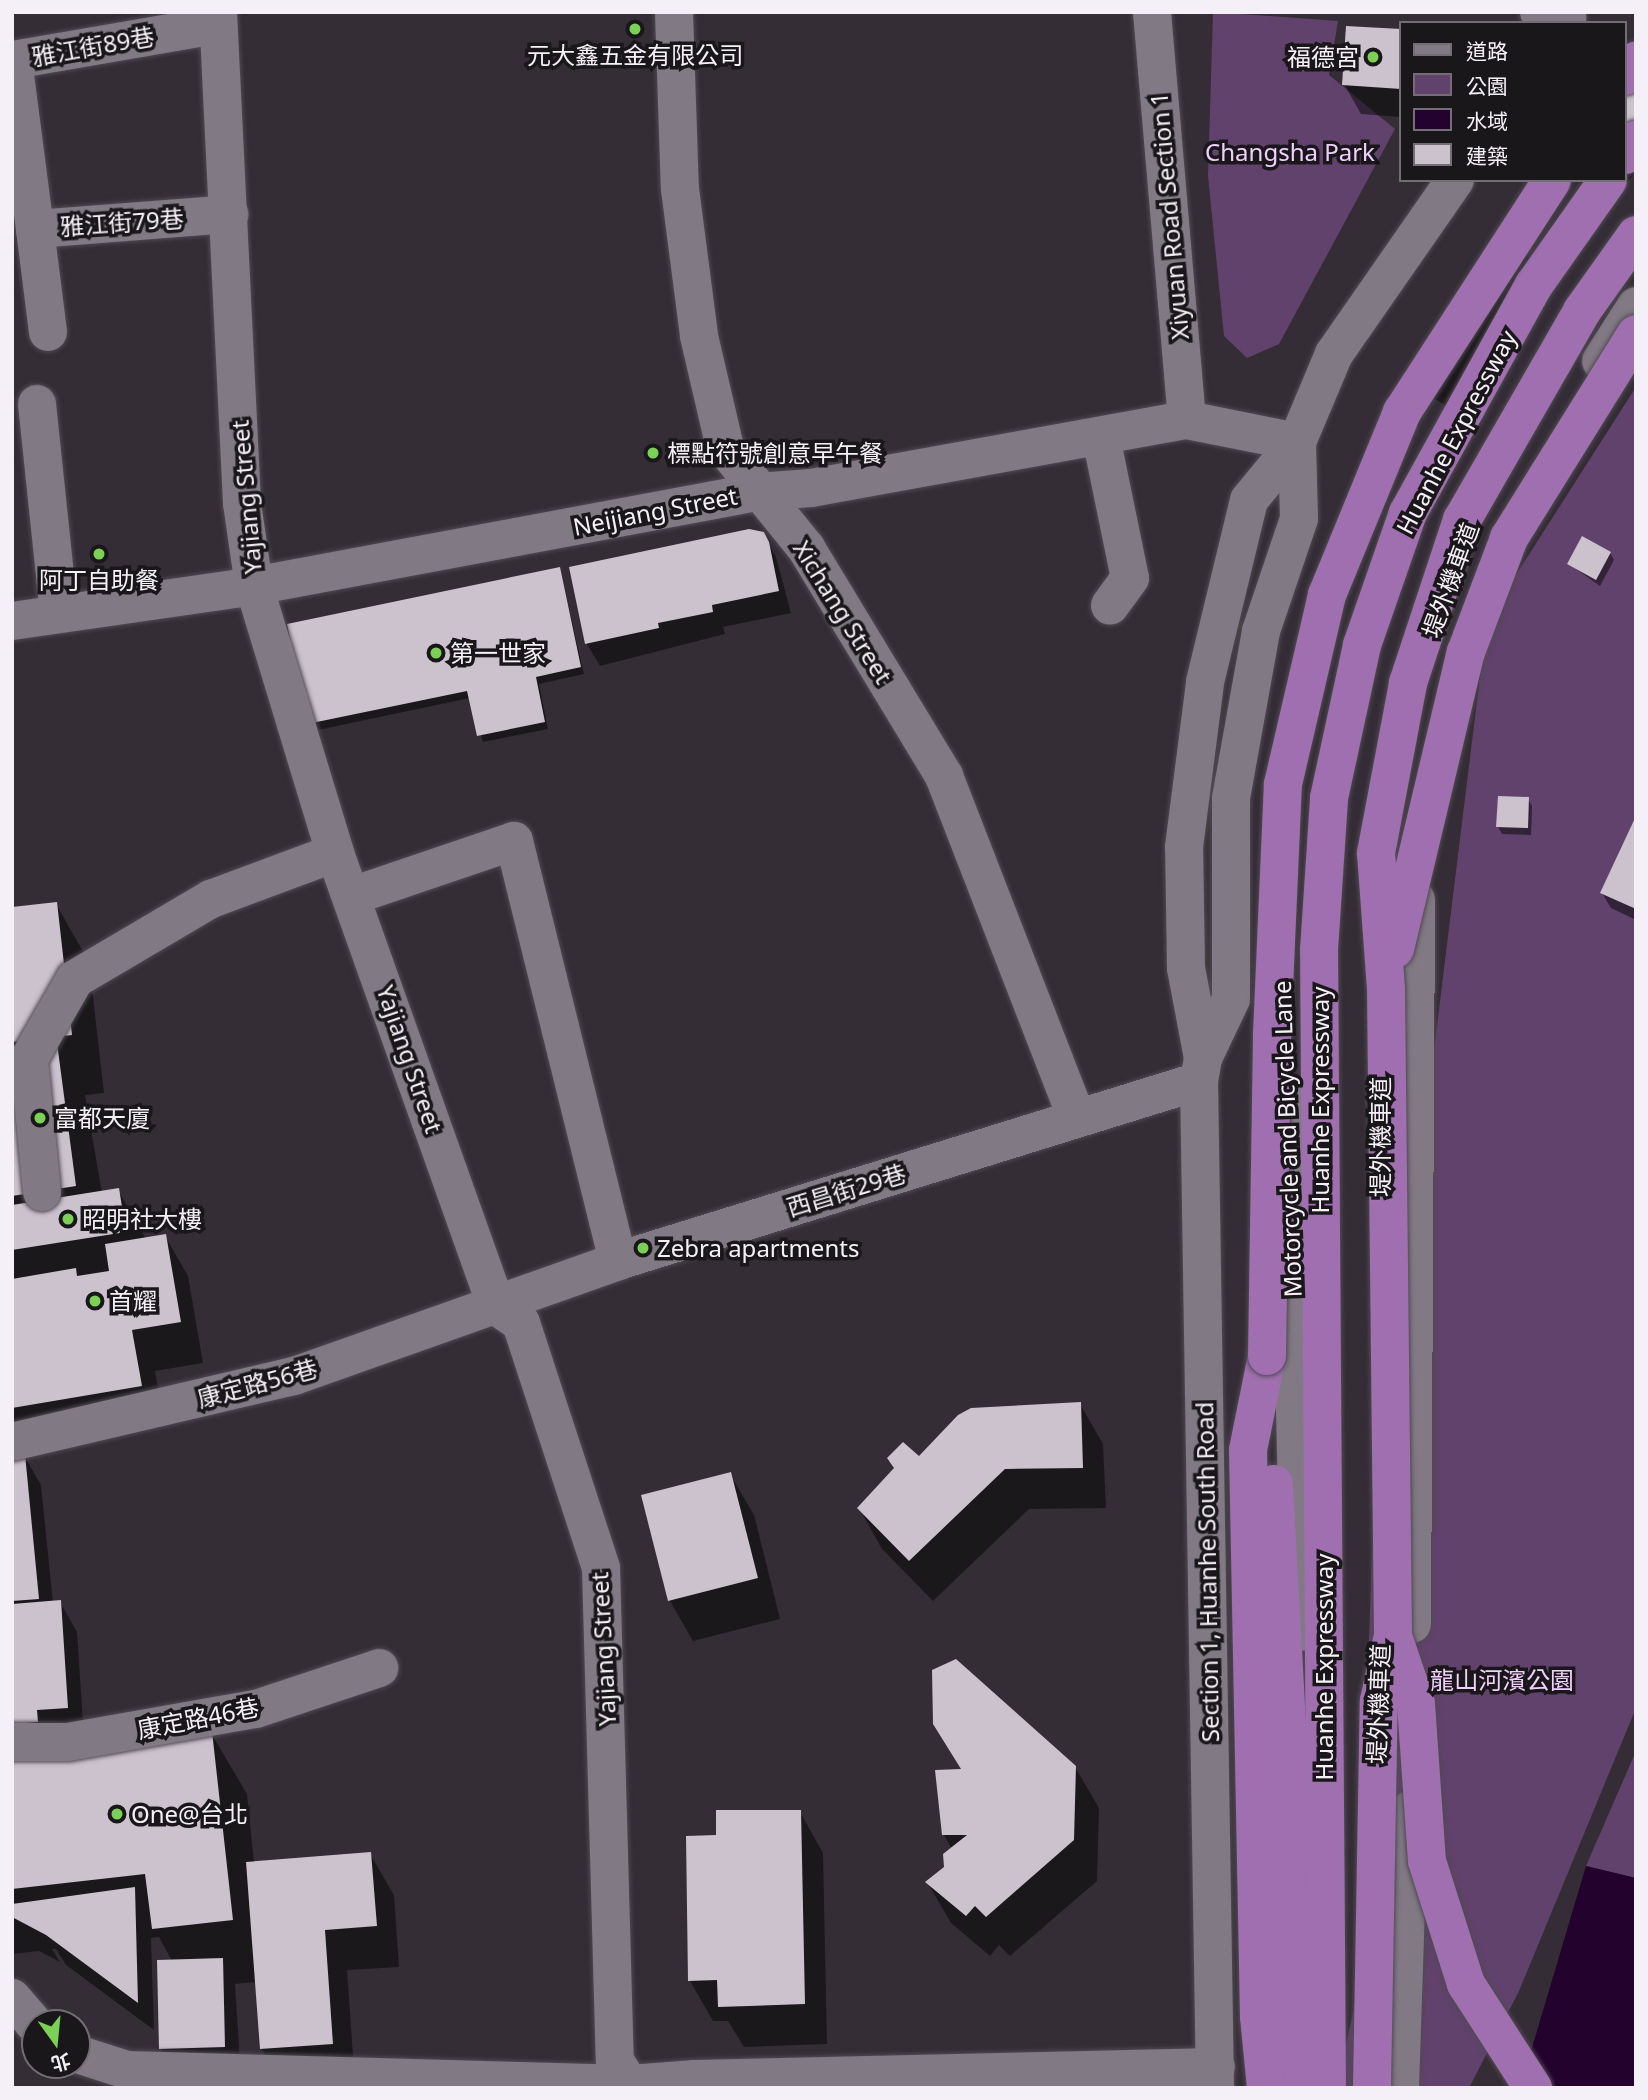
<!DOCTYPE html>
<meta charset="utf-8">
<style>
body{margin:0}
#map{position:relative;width:1648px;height:2100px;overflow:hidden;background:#342d36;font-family:"Noto Sans","Noto Sans TC",sans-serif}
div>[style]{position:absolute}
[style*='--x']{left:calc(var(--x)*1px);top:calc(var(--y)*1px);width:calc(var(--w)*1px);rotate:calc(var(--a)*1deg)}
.green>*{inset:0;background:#61426c}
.water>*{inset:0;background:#23022e}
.shadow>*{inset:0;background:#0007}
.building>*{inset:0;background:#cbc2ce}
.roads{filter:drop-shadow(0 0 2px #504a52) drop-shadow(0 0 2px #504a52)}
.minor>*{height:38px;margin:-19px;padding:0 19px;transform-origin:19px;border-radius:19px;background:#817984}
.highway>*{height:38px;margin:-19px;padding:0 19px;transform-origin:19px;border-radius:19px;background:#9f6faf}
.bridges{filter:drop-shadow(0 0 2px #504a52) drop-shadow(0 0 2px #504a52)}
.highway-bridge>*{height:38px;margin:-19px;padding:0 19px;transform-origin:19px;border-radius:19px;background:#9f6faf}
.dots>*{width:19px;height:19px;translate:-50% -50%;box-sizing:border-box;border:4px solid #1a171b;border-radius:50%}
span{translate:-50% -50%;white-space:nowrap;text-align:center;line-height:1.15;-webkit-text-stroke:7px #1a171b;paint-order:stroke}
.street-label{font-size:24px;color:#f5f0f7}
.poi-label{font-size:24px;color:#f5f0f7}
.right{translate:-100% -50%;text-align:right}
.left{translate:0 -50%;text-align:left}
.park-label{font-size:24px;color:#f0cffc}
.frame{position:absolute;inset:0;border:14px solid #f5f0f7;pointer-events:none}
.legend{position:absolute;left:1399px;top:21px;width:228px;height:161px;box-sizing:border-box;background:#1a171b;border:2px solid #726e73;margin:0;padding:9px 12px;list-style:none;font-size:21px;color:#f5f0f7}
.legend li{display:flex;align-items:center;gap:14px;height:35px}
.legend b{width:35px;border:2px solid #726e73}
.north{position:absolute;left:21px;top:2009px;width:70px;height:70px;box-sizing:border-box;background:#1a171b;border:2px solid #726e73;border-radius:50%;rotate:165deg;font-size:19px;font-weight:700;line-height:28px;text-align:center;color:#f5f0f7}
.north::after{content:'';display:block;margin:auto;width:24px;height:32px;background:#7bd155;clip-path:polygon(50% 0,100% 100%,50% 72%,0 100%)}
</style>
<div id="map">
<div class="green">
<div style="clip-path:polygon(1213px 12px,1338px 21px,1329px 75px,1395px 129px,1279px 344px,1247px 358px,1224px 336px,1208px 176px)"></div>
<div style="clip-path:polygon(1636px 387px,1636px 1708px,1519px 1991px,1469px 2088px,1336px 2088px,1357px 1996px,1372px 1553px,1487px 620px)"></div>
<div style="clip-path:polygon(1636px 1751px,1636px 1878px,1586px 1866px)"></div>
</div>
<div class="water">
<div style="clip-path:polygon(1586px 1866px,1636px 1878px,1636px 2088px,1520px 2088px)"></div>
</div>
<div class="shadow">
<div style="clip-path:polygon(1347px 28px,1401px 31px,1401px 117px,1361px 114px,1344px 84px)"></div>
<div style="clip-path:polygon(1625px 86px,1636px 93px,1636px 171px,1613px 202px,1584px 180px,1625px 180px)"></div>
<div style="clip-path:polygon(1499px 240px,1555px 272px,1475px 422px,1419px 390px)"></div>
<div style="clip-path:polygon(763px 534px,776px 557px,791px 613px,723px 627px,725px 634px,600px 666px,587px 644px)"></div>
<div style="clip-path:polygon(1610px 553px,1614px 560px,1600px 586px,1569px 564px)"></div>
<div style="clip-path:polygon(560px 569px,584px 674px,539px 684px,548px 729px,483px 742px,470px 698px,313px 731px,289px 625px)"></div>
<div style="clip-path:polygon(1528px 799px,1532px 806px,1531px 835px,1502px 834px,1498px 827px)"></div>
<div style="clip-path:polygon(1636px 820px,1636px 920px,1611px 908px,1602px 893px)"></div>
<div style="clip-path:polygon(56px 904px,89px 962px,104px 1093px,85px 1095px,102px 1193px,118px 1190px,146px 1239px,165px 1236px,188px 1276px,203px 1363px,155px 1371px,164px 1426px,23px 1454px,41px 1485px,53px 1603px,60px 1602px,77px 1632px,84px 1737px,211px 1733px,247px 1794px,254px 1863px,370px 1854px,394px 1895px,399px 1967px,347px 1970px,355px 2084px,284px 2088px,262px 2049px,257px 1982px,235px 1984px,241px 2077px,178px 2078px,161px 2048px,172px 1961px,159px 1937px,151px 1938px,154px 2030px,66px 1965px,56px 1949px,52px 1949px,60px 1962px,39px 1951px,12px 1954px,12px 909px)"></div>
<div style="clip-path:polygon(1080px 1404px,1103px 1444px,1106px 1508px,1029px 1509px,933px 1601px,882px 1549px,859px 1508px,919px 1458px)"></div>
<div style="clip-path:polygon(730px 1474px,754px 1515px,780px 1619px,693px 1641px,670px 1601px,643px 1496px)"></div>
<div style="clip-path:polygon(1075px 1767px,1099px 1808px,1097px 1881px,1010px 1956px,999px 1945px,990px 1956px,951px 1923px,927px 1882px,945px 1868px,952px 1849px,944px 1835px)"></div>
<div style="clip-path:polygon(800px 1812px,823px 1853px,827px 2044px,744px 2047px,728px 2021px,713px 2021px,690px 1981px,718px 1836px)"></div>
</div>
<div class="building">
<div style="clip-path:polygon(1346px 26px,1401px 29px,1401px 89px,1342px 85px)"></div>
<div style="clip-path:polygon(1625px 84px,1636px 91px,1636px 159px,1625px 173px)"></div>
<div style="clip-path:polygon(749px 529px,764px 532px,769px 542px,779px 591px,712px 605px,713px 612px,658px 623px,659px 628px,585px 644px,569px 567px)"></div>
<div style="clip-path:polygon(1582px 536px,1611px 552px,1596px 580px,1567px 564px)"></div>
<div style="clip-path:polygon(560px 567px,581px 667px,536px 677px,545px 722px,477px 736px,467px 691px,307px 724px,287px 624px)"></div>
<div style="clip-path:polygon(1498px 796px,1529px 797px,1528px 828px,1496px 827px)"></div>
<div style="clip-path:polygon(1636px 816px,1636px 909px,1600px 893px)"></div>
<div style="clip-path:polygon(57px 902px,72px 1035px,12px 1042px,12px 907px)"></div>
<div style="clip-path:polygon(57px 1043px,76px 1186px,12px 1196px,12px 1049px)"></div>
<div style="clip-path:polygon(119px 1188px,126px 1232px,12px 1250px,12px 1205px)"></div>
<div style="clip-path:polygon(166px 1234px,181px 1322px,132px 1330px,142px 1386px,12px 1408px,12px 1279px,76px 1268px,77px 1276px,109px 1271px,105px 1244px)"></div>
<div style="clip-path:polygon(1081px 1402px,1083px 1468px,1005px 1469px,909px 1561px,857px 1508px,894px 1468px,887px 1458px,903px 1442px,919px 1456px,958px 1415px,971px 1408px)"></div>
<div style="clip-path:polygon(25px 1454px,39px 1599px,12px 1601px,12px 1456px)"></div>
<div style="clip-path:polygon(731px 1472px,758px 1578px,668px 1601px,641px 1495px)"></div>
<div style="clip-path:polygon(61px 1600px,68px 1708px,37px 1710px,38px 1722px,12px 1724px,12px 1604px)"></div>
<div style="clip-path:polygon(956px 1659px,1076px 1766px,1074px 1840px,986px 1917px,975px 1906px,966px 1916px,925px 1882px,944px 1867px,943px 1854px,967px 1835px,942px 1835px,935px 1770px,961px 1769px,933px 1724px,932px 1670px)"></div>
<div style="clip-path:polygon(212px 1731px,233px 1920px,152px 1929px,145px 1874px,12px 1889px,12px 1754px)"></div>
<div style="clip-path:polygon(716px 1810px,801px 1810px,805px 2004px,718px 2007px,717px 1980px,688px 1981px,686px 1836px,716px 1835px)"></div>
<div style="clip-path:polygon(371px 1852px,377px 1926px,325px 1930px,333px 2044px,260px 2049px,246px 1862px)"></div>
<div style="clip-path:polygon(135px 1887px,138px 2003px,46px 1935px,12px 1917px,12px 1904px)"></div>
<div style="clip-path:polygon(223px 1958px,225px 2047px,159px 2049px,157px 1960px)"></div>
</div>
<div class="roads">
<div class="minor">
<div style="--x:218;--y:12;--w:492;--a:87.2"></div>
<div style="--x:242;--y:503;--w:84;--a:81.8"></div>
<div style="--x:254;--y:586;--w:279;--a:73.1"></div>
<div style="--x:335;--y:853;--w:481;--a:70.4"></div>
<div style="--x:496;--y:1306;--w:30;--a:34"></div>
<div style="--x:521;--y:1323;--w:258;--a:71.9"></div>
<div style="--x:601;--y:1568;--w:493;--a:88.4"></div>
<div style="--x:615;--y:2061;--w:32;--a:58"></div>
<div style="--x:674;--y:12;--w:177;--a:88.1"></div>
<div style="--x:680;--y:189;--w:148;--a:82.6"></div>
<div style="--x:699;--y:336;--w:115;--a:76.9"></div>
<div style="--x:725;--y:448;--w:129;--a:51"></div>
<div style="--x:806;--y:548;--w:267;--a:58.8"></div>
<div style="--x:944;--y:776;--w:366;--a:68.8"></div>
<div style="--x:1152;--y:12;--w:409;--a:85.1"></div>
<div style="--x:1539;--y:12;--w:29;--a:12"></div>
<div style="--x:35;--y:229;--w:170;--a:-97.4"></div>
<div style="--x:13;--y:60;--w:206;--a:-9.8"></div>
<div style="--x:48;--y:332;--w:104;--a:-97.2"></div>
<div style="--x:35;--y:229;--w:195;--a:-4.4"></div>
<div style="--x:1601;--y:361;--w:65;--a:-57.5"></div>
<div style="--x:37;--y:404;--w:209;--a:84"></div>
<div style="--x:1101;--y:437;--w:144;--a:78.4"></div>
<div style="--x:1130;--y:578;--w:34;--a:126"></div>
<div style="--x:12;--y:621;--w:245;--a:-8.2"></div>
<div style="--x:254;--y:586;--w:512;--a:-10.59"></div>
<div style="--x:757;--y:492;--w:54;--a:-4.2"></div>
<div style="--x:811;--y:488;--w:382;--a:-10.3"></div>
<div style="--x:1187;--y:420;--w:112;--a:11.3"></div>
<div style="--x:352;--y:896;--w:171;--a:-18.8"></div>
<div style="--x:514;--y:841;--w:433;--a:76.1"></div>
<div style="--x:1203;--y:1058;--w:92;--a:-100.7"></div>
<div style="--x:1186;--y:968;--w:121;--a:-90.9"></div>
<div style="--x:1184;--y:847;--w:166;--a:-82.7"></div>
<div style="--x:1205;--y:682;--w:187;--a:-76.4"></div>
<div style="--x:1249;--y:500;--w:75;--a:-50.4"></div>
<div style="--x:1297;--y:442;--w:95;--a:-67.2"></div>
<div style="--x:1334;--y:354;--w:212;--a:-55.2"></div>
<div style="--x:1288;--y:1098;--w:534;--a:88.71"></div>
<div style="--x:42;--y:1192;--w:134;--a:-95.6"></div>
<div style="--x:29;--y:1059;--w:92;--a:-60.1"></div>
<div style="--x:75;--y:979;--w:158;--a:-30.5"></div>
<div style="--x:211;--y:899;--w:132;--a:-20.4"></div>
<div style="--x:12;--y:1442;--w:290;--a:-13.2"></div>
<div style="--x:294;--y:1376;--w:344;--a:-19.5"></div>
<div style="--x:618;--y:1261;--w:608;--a:-17.21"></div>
<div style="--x:1412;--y:1624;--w:724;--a:-89.68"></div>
<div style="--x:12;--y:1742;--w:56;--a:0"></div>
<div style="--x:68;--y:1742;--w:191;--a:-10"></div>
<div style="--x:256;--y:1709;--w:130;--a:-18.4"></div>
<div style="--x:12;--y:1998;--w:35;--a:49"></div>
<div style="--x:77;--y:2054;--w:52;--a:17.7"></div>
<div style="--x:127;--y:2070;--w:503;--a:1.59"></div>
<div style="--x:630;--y:2084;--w:65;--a:-4.4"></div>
<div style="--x:695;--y:2079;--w:521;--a:-1.32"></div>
<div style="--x:1215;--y:2088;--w:1007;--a:-90.91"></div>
<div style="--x:1199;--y:1081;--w:23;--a:-80"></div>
<div style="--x:1203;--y:1058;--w:65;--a:-64.6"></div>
<div style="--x:1231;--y:999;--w:201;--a:-90"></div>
<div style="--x:1231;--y:798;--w:170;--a:-79.8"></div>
<div style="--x:1261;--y:631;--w:118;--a:-71.3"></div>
<div style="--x:1299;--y:519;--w:77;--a:-91.5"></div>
<div style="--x:1400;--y:2088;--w:278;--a:-88.1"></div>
</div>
<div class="highway">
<div style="--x:1625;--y:76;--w:19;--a:-54"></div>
<div style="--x:1625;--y:155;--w:19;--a:-54"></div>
<div style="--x:1274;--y:1484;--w:259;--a:86.9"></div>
<div style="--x:1288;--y:1743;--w:345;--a:89.5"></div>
<div style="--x:1266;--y:2088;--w:71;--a:-95.6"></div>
<div style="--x:1259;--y:2017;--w:567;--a:-91.11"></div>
<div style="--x:1248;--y:1450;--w:96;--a:-78.6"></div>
<div style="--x:1327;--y:2088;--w:1138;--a:-90.4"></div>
<div style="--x:1319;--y:950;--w:152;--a:-86.2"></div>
<div style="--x:1329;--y:798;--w:157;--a:-77.8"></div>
<div style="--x:1362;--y:645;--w:140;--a:-70.8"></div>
<div style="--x:1408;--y:513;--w:260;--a:-61.1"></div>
<div style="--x:1534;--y:285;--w:128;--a:-54.8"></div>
</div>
</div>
<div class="bridges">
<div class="highway-bridge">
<div style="--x:1395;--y:949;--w:305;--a:-76.6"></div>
<div style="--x:1466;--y:652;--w:122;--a:-69.3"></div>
<div style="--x:1509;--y:538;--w:240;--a:-58.1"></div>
<div style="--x:1267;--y:1356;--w:322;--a:-89.1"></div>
<div style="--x:1272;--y:1034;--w:250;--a:-87.5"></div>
<div style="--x:1283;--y:784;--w:194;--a:-76.9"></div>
<div style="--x:1327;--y:595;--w:198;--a:-67.7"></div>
<div style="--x:1402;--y:412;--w:276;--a:-57.1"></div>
<div style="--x:1393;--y:1636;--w:72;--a:71.3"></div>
<div style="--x:1416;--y:1704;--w:157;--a:86"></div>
<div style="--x:1427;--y:1861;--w:129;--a:72.4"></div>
<div style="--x:1466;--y:1984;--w:124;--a:57.2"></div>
<div style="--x:1372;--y:2088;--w:387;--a:-89"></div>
<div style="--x:1379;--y:1701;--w:67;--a:-78"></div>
<div style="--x:1393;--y:1635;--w:646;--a:-90.62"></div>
<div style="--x:1386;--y:989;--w:136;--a:-94.2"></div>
<div style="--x:1376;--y:853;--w:173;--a:-79.3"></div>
<div style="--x:1408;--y:683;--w:172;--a:-71.7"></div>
<div style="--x:1462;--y:520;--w:241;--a:-60.1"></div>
<div style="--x:1582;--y:311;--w:93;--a:-54.6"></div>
</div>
</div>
<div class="dots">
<div style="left:635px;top:29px;background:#7bd155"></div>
<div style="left:1373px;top:57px;background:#7bd155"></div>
<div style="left:653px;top:453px;background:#7bd155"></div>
<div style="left:99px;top:554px;background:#7bd155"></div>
<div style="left:436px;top:653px;background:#7bd155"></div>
<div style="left:40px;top:1118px;background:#7bd155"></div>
<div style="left:68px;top:1219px;background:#7bd155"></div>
<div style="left:643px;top:1248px;background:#7bd155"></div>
<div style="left:95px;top:1301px;background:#7bd155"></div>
<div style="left:117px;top:1814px;background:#7bd155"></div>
</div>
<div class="street-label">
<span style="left:93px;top:46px;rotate:-10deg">雅江街89巷</span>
<span style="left:1169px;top:216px;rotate:-95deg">Xiyuan Road Section 1</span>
<span style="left:122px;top:222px;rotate:-4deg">雅江街79巷</span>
<span style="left:1456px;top:432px;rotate:-62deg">Huanhe Expressway</span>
<span style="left:246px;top:497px;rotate:-95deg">Yajiang Street</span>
<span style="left:655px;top:511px;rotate:-11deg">Neijiang Street</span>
<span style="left:1450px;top:580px;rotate:-70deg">堤外機車道</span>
<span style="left:843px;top:612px;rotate:58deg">Xichang Street</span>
<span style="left:410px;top:1059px;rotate:71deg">Yajiang Street</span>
<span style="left:1320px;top:1100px;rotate:-90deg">Huanhe Expressway</span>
<span style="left:1380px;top:1137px;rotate:-90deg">堤外機車道</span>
<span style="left:1287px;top:1139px;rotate:-92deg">Motorcycle and Bicycle Lane</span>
<span style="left:846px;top:1190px;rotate:-17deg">西昌街29巷</span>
<span style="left:257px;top:1383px;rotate:-15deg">康定路56巷</span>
<span style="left:1207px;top:1572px;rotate:-91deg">Section 1, Huanhe South Road</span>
<span style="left:603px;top:1649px;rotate:-93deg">Yajiang Street</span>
<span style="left:1324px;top:1667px;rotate:-90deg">Huanhe Expressway</span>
<span style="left:1378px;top:1704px;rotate:-88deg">堤外機車道</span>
<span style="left:198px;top:1718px;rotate:-11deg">康定路46巷</span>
</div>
<div class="poi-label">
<span style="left:635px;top:55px">元大鑫五金有限公司</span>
<span class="right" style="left:1359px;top:57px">福德宮</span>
<span class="left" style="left:667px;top:453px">標點符號創意早午餐</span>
<span style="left:99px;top:580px">阿丁自助餐</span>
<span class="left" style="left:450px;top:653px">第一世家</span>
<span class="left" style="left:54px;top:1118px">富都天廈</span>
<span class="left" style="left:82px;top:1219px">昭明社大樓</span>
<span class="left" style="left:657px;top:1248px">Zebra apartments</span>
<span class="left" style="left:109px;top:1301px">首耀</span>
<span class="left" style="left:131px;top:1814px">One@台北</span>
</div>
<div class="park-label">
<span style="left:1290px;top:152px">Changsha Park</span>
<span style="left:1502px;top:1680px">龍山河濱公園</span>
</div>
<div class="frame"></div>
<ul class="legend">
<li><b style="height:9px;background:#817984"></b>道路</li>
<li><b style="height:19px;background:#61426c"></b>公園</li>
<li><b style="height:19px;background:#23022e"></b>水域</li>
<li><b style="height:19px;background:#cbc2ce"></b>建築</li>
</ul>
<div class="north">北</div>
</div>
